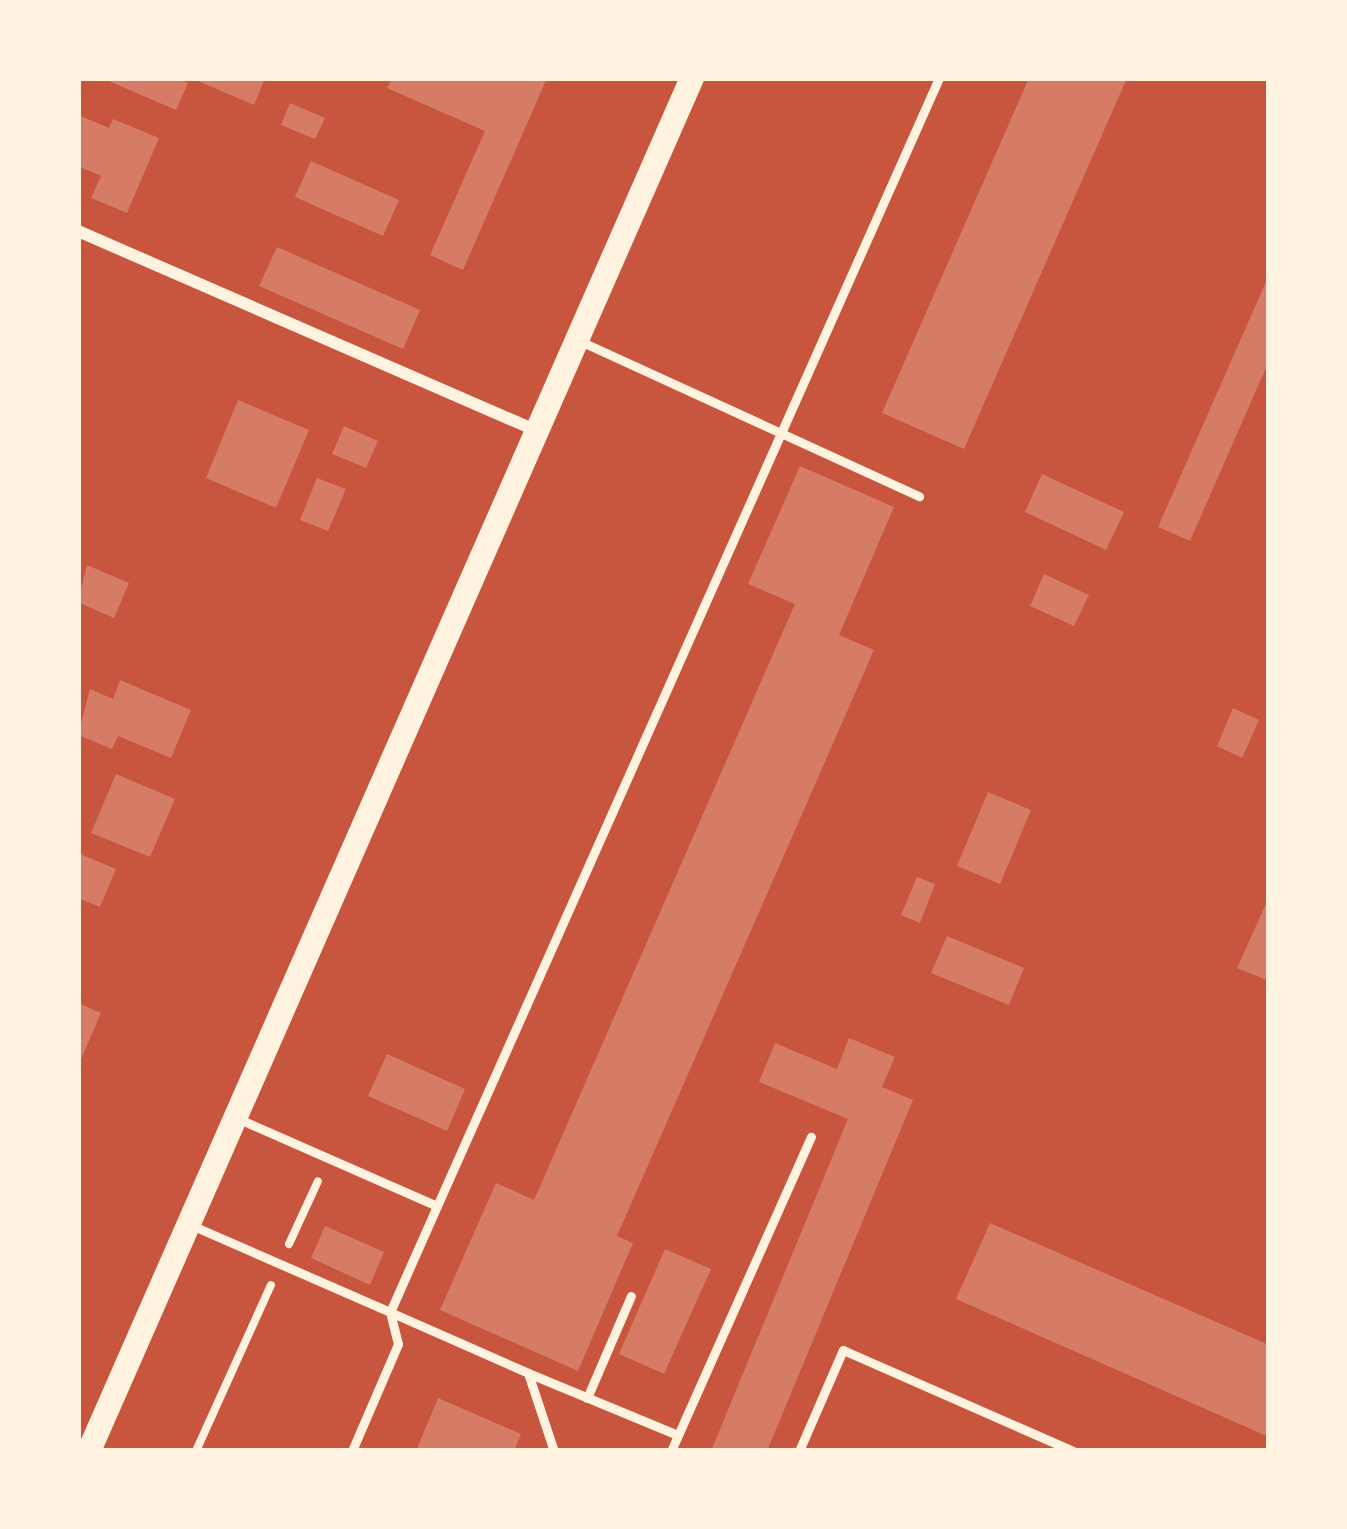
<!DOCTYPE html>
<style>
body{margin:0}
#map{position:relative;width:1347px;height:1529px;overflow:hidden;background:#c8553d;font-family:Rubik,sans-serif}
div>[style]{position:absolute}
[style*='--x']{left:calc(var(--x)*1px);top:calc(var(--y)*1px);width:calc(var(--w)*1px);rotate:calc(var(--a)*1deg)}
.building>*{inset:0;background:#d67c66}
.path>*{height:8px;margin:-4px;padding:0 4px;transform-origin:4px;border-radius:4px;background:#fff3e0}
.service>*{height:9px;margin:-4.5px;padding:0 4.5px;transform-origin:4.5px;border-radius:4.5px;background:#fff3e0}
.minor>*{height:12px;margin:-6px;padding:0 6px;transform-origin:6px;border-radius:6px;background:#fff3e0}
.secondary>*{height:24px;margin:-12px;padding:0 12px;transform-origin:12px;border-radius:12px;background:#fff3e0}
span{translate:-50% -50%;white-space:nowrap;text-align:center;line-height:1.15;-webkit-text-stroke:12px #fff3e0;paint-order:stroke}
.frame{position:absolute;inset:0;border:81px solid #fff3e0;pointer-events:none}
</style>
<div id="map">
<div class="building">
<div style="clip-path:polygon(102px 78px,176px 78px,188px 83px,176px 110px)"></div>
<div style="clip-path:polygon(191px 78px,265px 78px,254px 105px)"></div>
<div style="clip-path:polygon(392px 78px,547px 78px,463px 270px,430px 255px,485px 131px,387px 88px)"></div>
<div style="clip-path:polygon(1029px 78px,1127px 78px,964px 449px,882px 413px)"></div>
<div style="clip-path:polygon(290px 103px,325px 118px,315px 139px,281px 125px)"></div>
<div style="clip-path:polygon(78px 115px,109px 128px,113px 119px,159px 138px,127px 213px,91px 198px,101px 176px,78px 166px)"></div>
<div style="clip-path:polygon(311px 161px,399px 200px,383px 236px,295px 197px)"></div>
<div style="clip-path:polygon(277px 247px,420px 310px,403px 349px,259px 286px)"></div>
<div style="clip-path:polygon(1269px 275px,1269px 361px,1190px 541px,1158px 527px)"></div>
<div style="clip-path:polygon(238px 400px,309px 430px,276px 508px,206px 478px)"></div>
<div style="clip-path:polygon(344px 426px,378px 441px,366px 468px,332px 454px)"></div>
<div style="clip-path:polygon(800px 466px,894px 507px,839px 635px,874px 650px,617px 1236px,633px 1243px,578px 1371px,440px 1310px,496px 1183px,534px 1200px,795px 604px,748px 584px)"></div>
<div style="clip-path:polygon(1042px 474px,1124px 512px,1106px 550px,1025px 512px)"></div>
<div style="clip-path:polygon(317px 478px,346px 489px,328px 531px,300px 520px)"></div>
<div style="clip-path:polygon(87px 565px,129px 583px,114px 618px,78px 602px)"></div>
<div style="clip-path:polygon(1044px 574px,1089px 595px,1074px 626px,1030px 606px)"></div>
<div style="clip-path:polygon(120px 680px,191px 710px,171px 758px,118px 736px,112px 749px,78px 735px,90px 689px,113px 699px)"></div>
<div style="clip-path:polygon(1233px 708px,1259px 720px,1242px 758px,1217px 746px)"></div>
<div style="clip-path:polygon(116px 774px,175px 799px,150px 857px,91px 833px)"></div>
<div style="clip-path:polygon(988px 792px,1031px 810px,1000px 884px,957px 866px)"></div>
<div style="clip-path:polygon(78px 853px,116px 869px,100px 907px,78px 898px)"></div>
<div style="clip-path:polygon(917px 877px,935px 884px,920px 923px,901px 915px)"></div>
<div style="clip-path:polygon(1269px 897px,1269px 981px,1237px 968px)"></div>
<div style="clip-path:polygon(947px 936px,1024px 968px,1009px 1005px,931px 973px)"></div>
<div style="clip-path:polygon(78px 1003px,101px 1013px,78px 1066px)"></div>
<div style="clip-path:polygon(849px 1038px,895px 1057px,882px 1087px,913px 1100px,767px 1451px,711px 1451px,848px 1119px,759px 1082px,775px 1043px,837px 1069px)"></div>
<div style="clip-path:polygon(387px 1054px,465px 1089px,447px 1131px,368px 1096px)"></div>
<div style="clip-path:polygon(990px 1223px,1269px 1345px,1269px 1437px,956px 1299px)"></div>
<div style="clip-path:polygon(325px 1226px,384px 1252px,370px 1285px,311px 1258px)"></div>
<div style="clip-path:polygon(665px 1249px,711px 1269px,664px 1374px,619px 1354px)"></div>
<div style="clip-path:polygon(438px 1398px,521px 1434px,514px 1451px,416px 1451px)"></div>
</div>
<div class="path">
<div style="--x:289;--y:1244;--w:69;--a:-65.3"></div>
<div style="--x:196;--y:1451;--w:182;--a:-65.7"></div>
</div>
<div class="service">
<div style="--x:580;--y:341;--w:373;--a:24.6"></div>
<div style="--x:239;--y:1119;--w:216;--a:23.7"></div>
<div style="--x:437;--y:1206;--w:116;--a:113.9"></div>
<div style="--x:390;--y:1312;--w:151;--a:23.8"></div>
<div style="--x:528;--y:1373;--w:82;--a:71.6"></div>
<div style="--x:437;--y:1206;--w:1235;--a:-66.01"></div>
<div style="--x:191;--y:1225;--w:217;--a:23.6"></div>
<div style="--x:390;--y:1312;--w:33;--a:76"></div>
<div style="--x:398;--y:1344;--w:116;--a:113.3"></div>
<div style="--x:528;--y:1373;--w:162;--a:22.5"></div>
<div style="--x:587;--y:1398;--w:111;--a:-66.7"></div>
<div style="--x:671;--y:1451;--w:344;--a:-66"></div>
<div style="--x:799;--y:1451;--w:110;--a:-66.5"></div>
<div style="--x:843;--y:1350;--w:251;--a:23.7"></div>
</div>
<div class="minor">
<div style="--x:78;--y:231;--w:501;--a:23.54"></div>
</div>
<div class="secondary">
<div style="--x:89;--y:1451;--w:1500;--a:-66.29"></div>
</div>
<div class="frame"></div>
</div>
